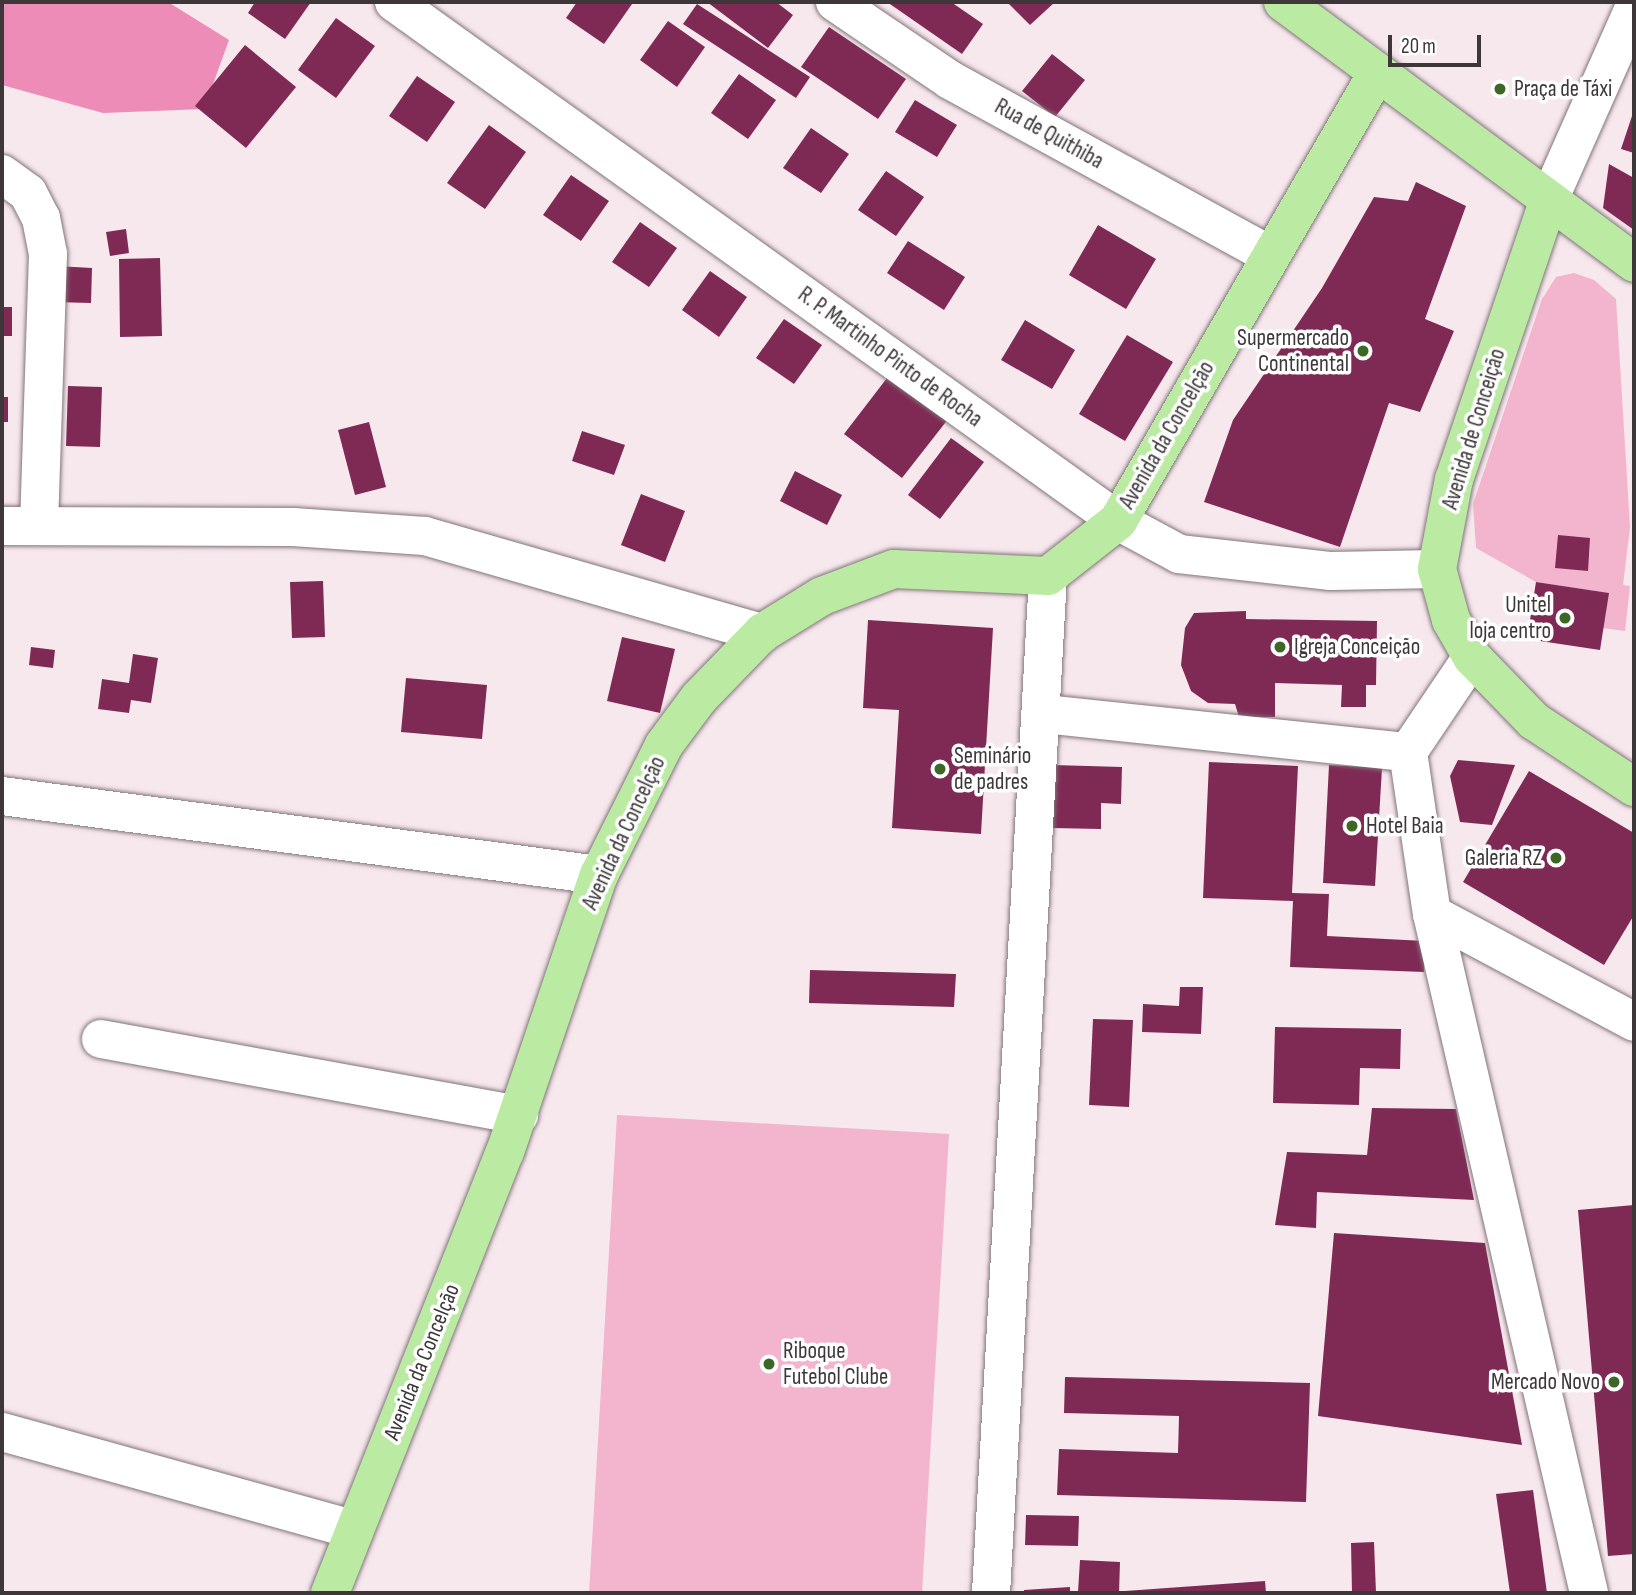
<!DOCTYPE html>
<meta charset="utf-8">
<style>
body{margin:0}
#map{position:relative;width:1636px;height:1595px;overflow:hidden;background:#f7e8ee;font-family:"Sofia Sans Condensed",sans-serif}
div>[style]{position:absolute}
[style*='--x']{left:calc(var(--x)*1px);top:calc(var(--y)*1px);width:calc(var(--w)*1px);rotate:calc(var(--a)*1deg)}
.green>*{inset:0;background:#f3b4ce}
.forest>*{inset:0;background:#ed8db7}
.building>*{inset:0;background:#7f2a55}
.roads{filter:drop-shadow(0 0 2px #82757a) drop-shadow(0 0 2px #82757a)}
.minor>*{height:38px;margin:-19px;padding:0 19px;transform-origin:19px;border-radius:19px;background:#fff}
.major>*{height:38px;margin:-19px;padding:0 19px;transform-origin:19px;border-radius:19px;background:#bbeba3}
.dots>*{width:19px;height:19px;translate:-50% -50%;box-sizing:border-box;border:4px solid #fff;border-radius:50%}
span{translate:-50% -50%;white-space:nowrap;text-align:center;line-height:1.15;-webkit-text-stroke:7px #fff;paint-order:stroke}
.poi-label{font-size:23px;color:#3d373a}
.left{translate:0 -50%;text-align:left}
.right{translate:-100% -50%;text-align:right}
.street-label{font-size:23px;color:#3d373a}
.frame{position:absolute;inset:0;border:4px solid #3d373a;pointer-events:none}
.scale{position:absolute;left:1388px;top:35px;width:93px;height:32px;box-sizing:border-box;border:4px solid #3d373a;border-top:0;padding-left:9px;font-size:21px;line-height:24px;white-space:nowrap;color:#3d373a;-webkit-text-stroke:5px #fff;paint-order:stroke}
</style>
<div id="map">
<div class="green">
<div style="clip-path:polygon(1574px 273px,1594px 280px,1616px 299px,1630px 527px,1623px 585px,1630px 586px,1625px 631px,1603px 628px,1608px 593px,1536px 582px,1476px 548px,1473px 504px,1542px 299px,1556px 277px)"></div>
<div style="clip-path:polygon(617px 1115px,949px 1134px,922px 1593px,589px 1593px)"></div>
</div>
<div class="forest">
<div style="clip-path:polygon(2px 2px,168px 2px,229px 40px,204px 109px,103px 113px,2px 85px)"></div>
</div>
<div class="building">
<div style="clip-path:polygon(255px 2px,311px 2px,285px 39px,248px 13px)"></div>
<div style="clip-path:polygon(577px 2px,628px 2px,632px 4px,604px 44px,566px 18px)"></div>
<div style="clip-path:polygon(707px 2px,776px 2px,793px 15px,768px 48px)"></div>
<div style="clip-path:polygon(887px 2px,951px 2px,983px 24px,962px 54px)"></div>
<div style="clip-path:polygon(1007px 2px,1055px 2px,1030px 25px)"></div>
<div style="clip-path:polygon(697px 4px,810px 77px,796px 98px,683px 24px)"></div>
<div style="clip-path:polygon(336px 18px,375px 46px,336px 98px,298px 70px)"></div>
<div style="clip-path:polygon(668px 21px,705px 47px,677px 87px,640px 60px)"></div>
<div style="clip-path:polygon(829px 27px,906px 79px,878px 119px,801px 67px)"></div>
<div style="clip-path:polygon(245px 45px,296px 87px,246px 148px,195px 106px)"></div>
<div style="clip-path:polygon(1052px 54px,1085px 80px,1055px 117px,1022px 91px)"></div>
<div style="clip-path:polygon(739px 74px,776px 100px,748px 139px,711px 113px)"></div>
<div style="clip-path:polygon(417px 76px,455px 102px,427px 142px,389px 116px)"></div>
<div style="clip-path:polygon(915px 100px,957px 125px,937px 157px,895px 132px)"></div>
<div style="clip-path:polygon(1634px 110px,1634px 153px,1621px 149px)"></div>
<div style="clip-path:polygon(489px 125px,526px 152px,485px 209px,447px 183px)"></div>
<div style="clip-path:polygon(811px 128px,849px 154px,821px 193px,783px 168px)"></div>
<div style="clip-path:polygon(1609px 164px,1634px 178px,1634px 230px,1603px 208px)"></div>
<div style="clip-path:polygon(886px 171px,924px 197px,896px 236px,858px 210px)"></div>
<div style="clip-path:polygon(571px 175px,609px 201px,581px 241px,543px 215px)"></div>
<div style="clip-path:polygon(1416px 182px,1466px 206px,1425px 319px,1454px 331px,1420px 412px,1389px 403px,1340px 547px,1204px 502px,1233px 420px,1322px 288px,1374px 197px,1408px 201px)"></div>
<div style="clip-path:polygon(640px 222px,677px 248px,649px 287px,612px 262px)"></div>
<div style="clip-path:polygon(1098px 225px,1156px 259px,1126px 309px,1069px 275px)"></div>
<div style="clip-path:polygon(126px 229px,129px 253px,110px 256px,106px 232px)"></div>
<div style="clip-path:polygon(908px 241px,965px 277px,944px 310px,887px 273px)"></div>
<div style="clip-path:polygon(160px 258px,162px 336px,120px 337px,119px 259px)"></div>
<div style="clip-path:polygon(56px 266px,92px 268px,91px 303px,54px 302px)"></div>
<div style="clip-path:polygon(710px 271px,747px 297px,719px 337px,682px 310px)"></div>
<div style="clip-path:polygon(2px 307px,12px 307px,12px 336px,2px 336px)"></div>
<div style="clip-path:polygon(784px 319px,822px 345px,794px 384px,756px 358px)"></div>
<div style="clip-path:polygon(1025px 320px,1075px 350px,1052px 389px,1001px 360px)"></div>
<div style="clip-path:polygon(1127px 335px,1173px 362px,1125px 441px,1079px 414px)"></div>
<div style="clip-path:polygon(897px 365px,956px 409px,902px 478px,844px 434px)"></div>
<div style="clip-path:polygon(68px 386px,102px 387px,100px 447px,66px 446px)"></div>
<div style="clip-path:polygon(2px 397px,8px 397px,8px 422px,2px 422px)"></div>
<div style="clip-path:polygon(369px 422px,386px 487px,355px 495px,338px 430px)"></div>
<div style="clip-path:polygon(582px 431px,625px 445px,614px 475px,572px 461px)"></div>
<div style="clip-path:polygon(951px 438px,984px 462px,940px 519px,908px 495px)"></div>
<div style="clip-path:polygon(795px 471px,842px 495px,827px 525px,780px 501px)"></div>
<div style="clip-path:polygon(641px 494px,685px 511px,665px 562px,621px 545px)"></div>
<div style="clip-path:polygon(1558px 535px,1590px 538px,1588px 571px,1555px 568px)"></div>
<div style="clip-path:polygon(323px 581px,325px 637px,292px 638px,290px 582px)"></div>
<div style="clip-path:polygon(1536px 582px,1609px 593px,1600px 650px,1527px 639px)"></div>
<div style="clip-path:polygon(1246px 611px,1246px 619px,1377px 621px,1376px 685px,1366px 685px,1366px 707px,1341px 707px,1342px 685px,1275px 683px,1275px 717px,1239px 717px,1235px 704px,1208px 703px,1191px 691px,1181px 665px,1185px 628px,1194px 613px)"></div>
<div style="clip-path:polygon(868px 620px,993px 628px,981px 834px,892px 828px,899px 710px,863px 708px)"></div>
<div style="clip-path:polygon(622px 637px,675px 649px,660px 713px,607px 701px)"></div>
<div style="clip-path:polygon(31px 647px,55px 650px,53px 668px,29px 665px)"></div>
<div style="clip-path:polygon(133px 654px,158px 658px,151px 703px,131px 700px,129px 713px,98px 709px,102px 679px,129px 683px)"></div>
<div style="clip-path:polygon(406px 678px,487px 685px,482px 739px,401px 732px)"></div>
<div style="clip-path:polygon(1458px 760px,1515px 765px,1492px 825px,1460px 822px,1450px 776px)"></div>
<div style="clip-path:polygon(1209px 762px,1298px 766px,1292px 893px,1329px 894px,1327px 936px,1425px 941px,1424px 972px,1290px 967px,1293px 901px,1203px 898px)"></div>
<div style="clip-path:polygon(1053px 765px,1122px 767px,1121px 804px,1101px 803px,1101px 829px,1052px 828px)"></div>
<div style="clip-path:polygon(1329px 765px,1382px 768px,1375px 886px,1323px 883px)"></div>
<div style="clip-path:polygon(1529px 771px,1634px 833px,1634px 915px,1604px 965px,1463px 882px)"></div>
<div style="clip-path:polygon(810px 970px,956px 974px,954px 1007px,809px 1003px)"></div>
<div style="clip-path:polygon(1180px 987px,1203px 987px,1201px 1034px,1142px 1032px,1143px 1004px,1179px 1006px)"></div>
<div style="clip-path:polygon(1093px 1019px,1133px 1020px,1129px 1107px,1089px 1105px)"></div>
<div style="clip-path:polygon(1275px 1027px,1401px 1029px,1400px 1069px,1360px 1068px,1359px 1105px,1273px 1103px)"></div>
<div style="clip-path:polygon(1372px 1108px,1456px 1109px,1474px 1200px,1317px 1192px,1316px 1228px,1275px 1225px,1287px 1152px,1367px 1155px)"></div>
<div style="clip-path:polygon(1634px 1205px,1634px 1554px,1608px 1556px,1578px 1210px)"></div>
<div style="clip-path:polygon(1334px 1233px,1485px 1243px,1522px 1445px,1318px 1416px)"></div>
<div style="clip-path:polygon(1065px 1377px,1310px 1383px,1306px 1502px,1057px 1495px,1059px 1449px,1178px 1453px,1179px 1416px,1064px 1413px)"></div>
<div style="clip-path:polygon(1533px 1490px,1547px 1593px,1510px 1593px,1496px 1494px)"></div>
<div style="clip-path:polygon(1026px 1515px,1079px 1516px,1078px 1546px,1025px 1545px)"></div>
<div style="clip-path:polygon(1374px 1542px,1376px 1593px,1352px 1593px,1351px 1543px)"></div>
<div style="clip-path:polygon(1080px 1560px,1120px 1562px,1119px 1593px,1078px 1592px)"></div>
<div style="clip-path:polygon(1265px 1581px,1266px 1593px,1125px 1593px,1125px 1591px)"></div>
<div style="clip-path:polygon(1070px 1587px,1070px 1593px,1024px 1593px,1024px 1590px)"></div>
</div>
<div class="roads">
<div class="minor">
<div style="--x:394;--y:2;--w:891;--a:35.63"></div>
<div style="--x:1118;--y:521;--w:69;--a:28.4"></div>
<div style="--x:1179;--y:554;--w:153;--a:6.4"></div>
<div style="--x:1331;--y:571;--w:106;--a:-1.1"></div>
<div style="--x:835;--y:2;--w:139;--a:34.1"></div>
<div style="--x:950;--y:80;--w:364;--a:28.7"></div>
<div style="--x:2;--y:174;--w:32;--a:36"></div>
<div style="--x:28;--y:193;--w:28;--a:63"></div>
<div style="--x:41;--y:218;--w:37;--a:79"></div>
<div style="--x:48;--y:254;--w:272;--a:91.9"></div>
<div style="--x:1548;--y:202;--w:212;--a:-66.1"></div>
<div style="--x:2;--y:526;--w:291;--a:0.2"></div>
<div style="--x:293;--y:527;--w:132;--a:3.9"></div>
<div style="--x:425;--y:536;--w:351;--a:16.1"></div>
<div style="--x:1472;--y:657;--w:115;--a:124"></div>
<div style="--x:1408;--y:752;--w:164;--a:81.6"></div>
<div style="--x:1432;--y:914;--w:697;--a:76.98"></div>
<div style="--x:1044;--y:714;--w:366;--a:6"></div>
<div style="--x:2;--y:796;--w:602;--a:7.54"></div>
<div style="--x:1432;--y:914;--w:229;--a:28.1"></div>
<div style="--x:101;--y:1039;--w:425;--a:10.3"></div>
<div style="--x:2;--y:1432;--w:366;--a:15.5"></div>
<div style="--x:991;--y:1593;--w:1019;--a:-86.79"></div>
</div>
<div class="major">
<div style="--x:1283;--y:2;--w:437;--a:36.6"></div>
<div style="--x:1548;--y:202;--w:293;--a:108.7"></div>
<div style="--x:1454;--y:479;--w:92;--a:100.7"></div>
<div style="--x:1437;--y:569;--w:53;--a:74.6"></div>
<div style="--x:1451;--y:620;--w:43;--a:60.4"></div>
<div style="--x:1472;--y:657;--w:89;--a:45.9"></div>
<div style="--x:1534;--y:721;--w:120;--a:33.4"></div>
<div style="--x:330;--y:1593;--w:474;--a:-68.4"></div>
<div style="--x:505;--y:1152;--w:293;--a:-71.3"></div>
<div style="--x:599;--y:875;--w:145;--a:-63.4"></div>
<div style="--x:664;--y:745;--w:59;--a:-53.3"></div>
<div style="--x:699;--y:698;--w:91;--a:-45.9"></div>
<div style="--x:762;--y:633;--w:70;--a:-31.7"></div>
<div style="--x:822;--y:596;--w:77;--a:-20.6"></div>
<div style="--x:894;--y:569;--w:154;--a:2.6"></div>
<div style="--x:1048;--y:576;--w:89;--a:-38.2"></div>
<div style="--x:1118;--y:521;--w:515;--a:-59.95"></div>
</div>
</div>
<div class="dots">
<div style="left:1500px;top:89px;background:#3c6725"></div>
<div style="left:1363px;top:351px;background:#3c6725"></div>
<div style="left:1565px;top:618px;background:#3c6725"></div>
<div style="left:1280px;top:647px;background:#3c6725"></div>
<div style="left:940px;top:769px;background:#3c6725"></div>
<div style="left:1352px;top:826px;background:#3c6725"></div>
<div style="left:1556px;top:858px;background:#3c6725"></div>
<div style="left:769px;top:1364px;background:#3c6725"></div>
<div style="left:1614px;top:1382px;background:#3c6725"></div>
</div>
<div class="poi-label">
<span class="left" style="left:1514px;top:89px">Praça de Táxi</span>
<span class="right" style="left:1349px;top:351px">Supermercado<br>Continental</span>
<span class="right" style="left:1551px;top:618px">Unitel<br>loja centro</span>
<span class="left" style="left:1294px;top:647px">Igreja Conceição</span>
<span class="left" style="left:954px;top:769px">Seminário<br>de padres</span>
<span class="left" style="left:1366px;top:826px">Hotel Baia</span>
<span class="right" style="left:1542px;top:858px">Galeria RZ</span>
<span class="left" style="left:783px;top:1364px">Riboque<br>Futebol Clube</span>
<span class="right" style="left:1600px;top:1382px">Mercado Novo</span>
</div>
<div class="street-label">
<span style="left:1049px;top:134px;rotate:29deg">Rua de Quithiba</span>
<span style="left:890px;top:357px;rotate:36deg">R. P. Martinho Pinto de Rocha</span>
<span style="left:1474px;top:429px;rotate:-73deg">Avenida de Conceição</span>
<span style="left:1167px;top:435px;rotate:-60deg">Avenida da Concelção</span>
<span style="left:624px;top:833px;rotate:-65deg">Avenida da Concelção</span>
<span style="left:422px;top:1362px;rotate:-68deg">Avenida da Concelção</span>
</div>
<div class="frame"></div>
<div class="scale">20 m</div>
</div>
